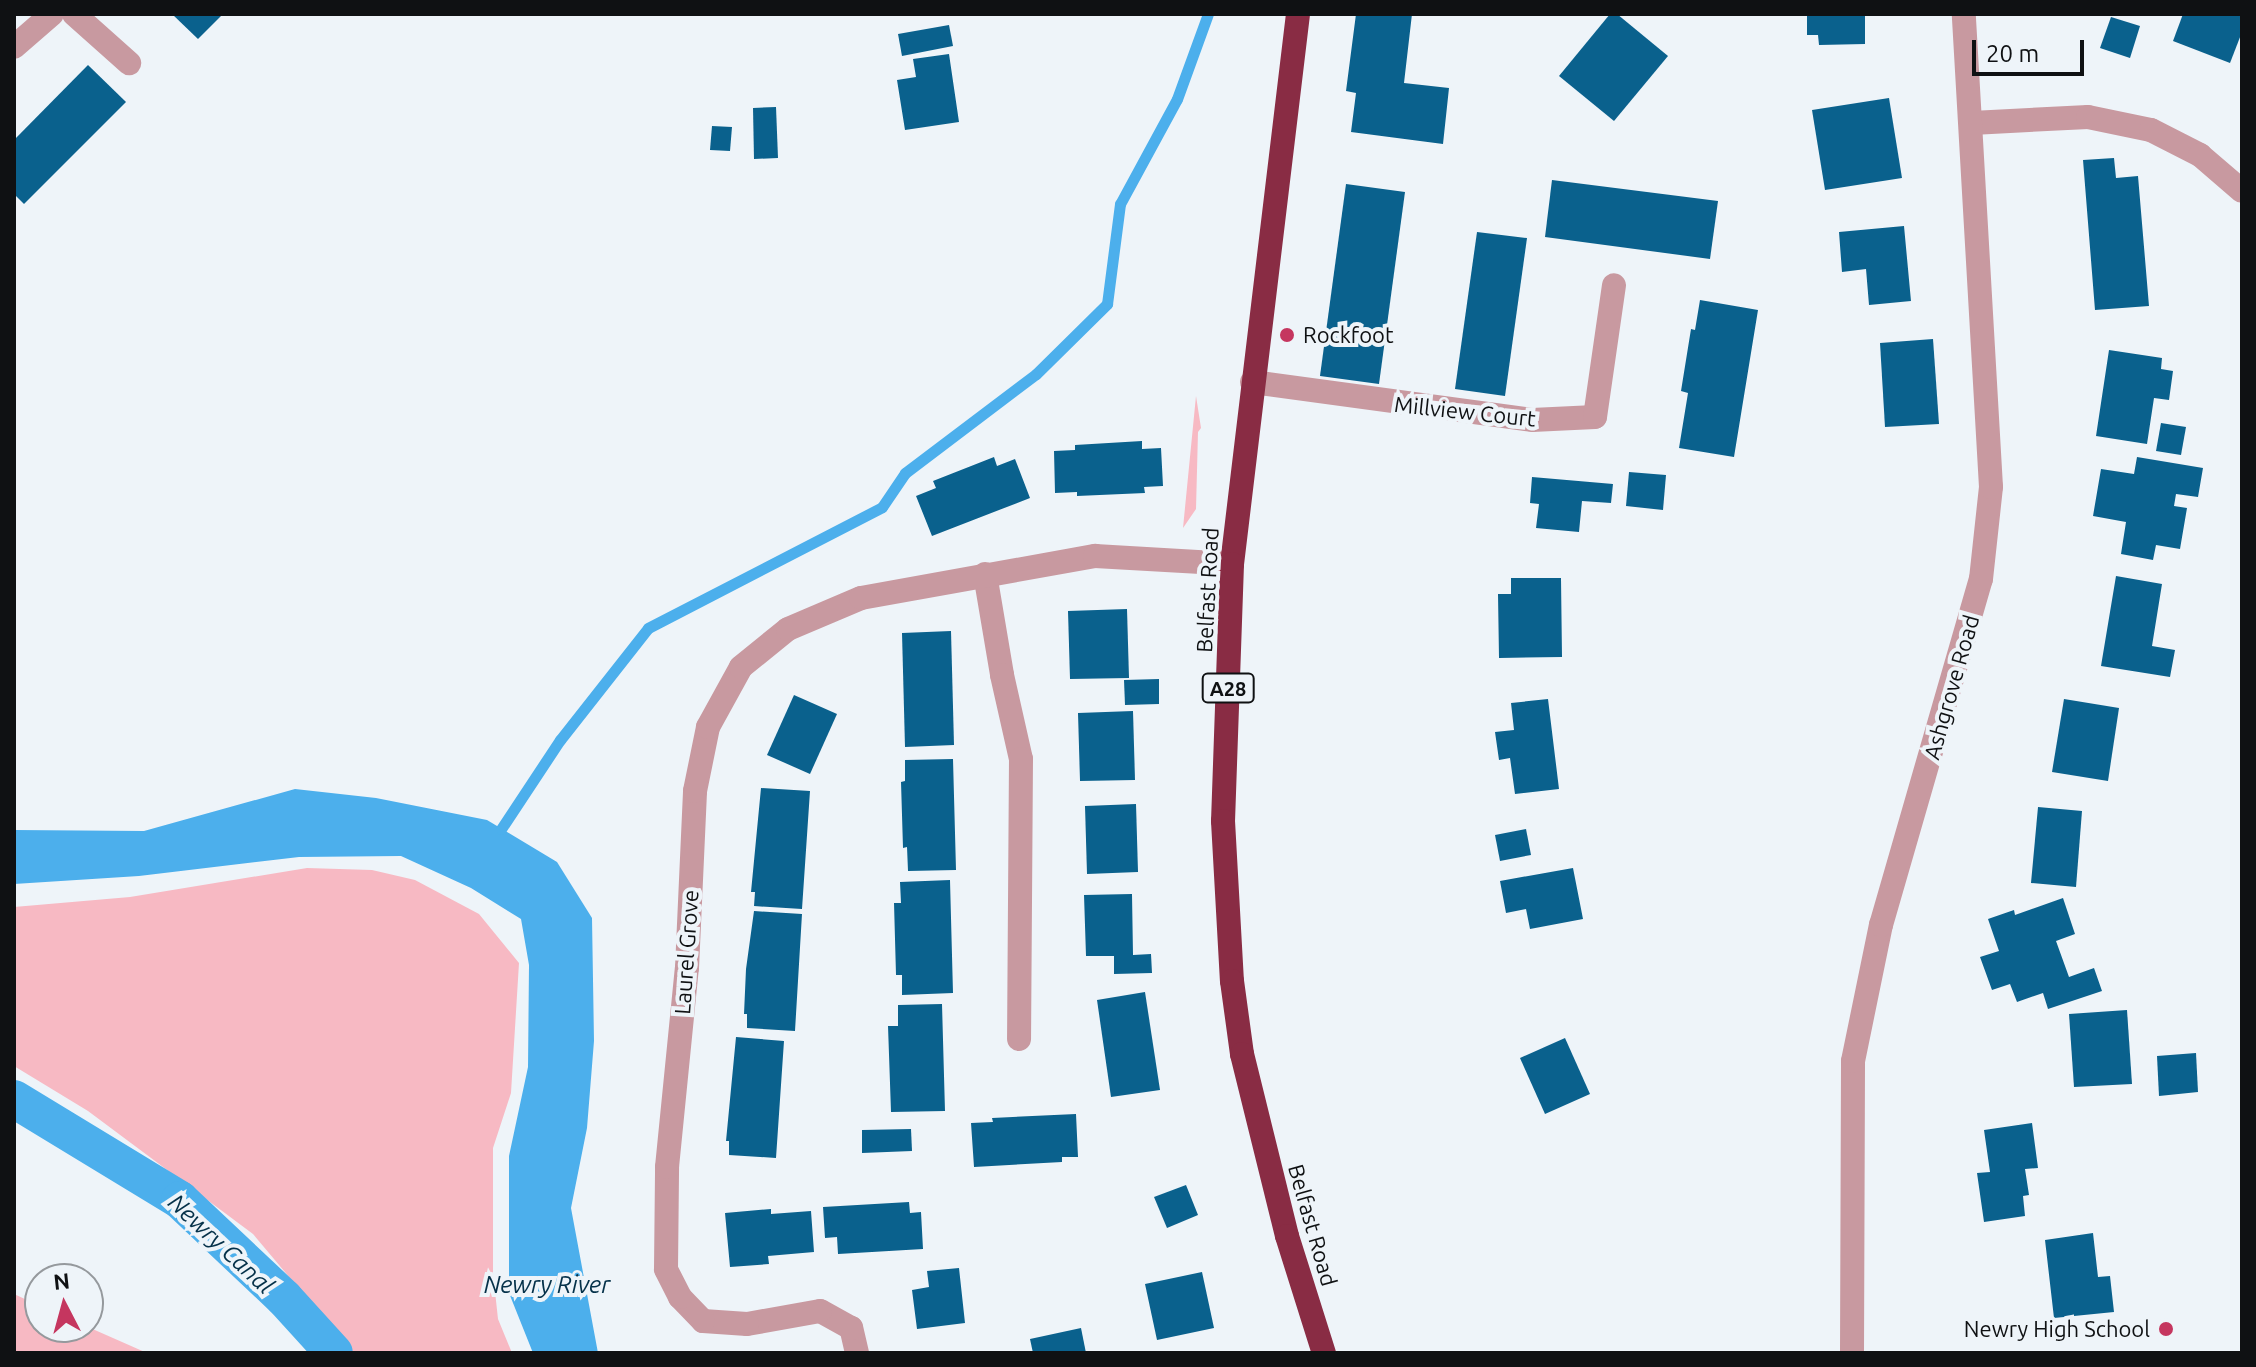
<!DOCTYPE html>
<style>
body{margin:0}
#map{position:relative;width:2256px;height:1367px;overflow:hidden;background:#eef4f9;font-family:Ubuntu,sans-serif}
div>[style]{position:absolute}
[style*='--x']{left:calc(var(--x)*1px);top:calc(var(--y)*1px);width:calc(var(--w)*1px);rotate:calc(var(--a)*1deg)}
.green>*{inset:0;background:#f7b9c3}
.water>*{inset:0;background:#4cafec}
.stream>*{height:11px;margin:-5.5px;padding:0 5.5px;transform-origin:5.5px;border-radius:5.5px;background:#4cafec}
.canal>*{height:38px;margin:-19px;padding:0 19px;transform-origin:19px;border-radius:19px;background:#4cafec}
.building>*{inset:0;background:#0a618d}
.street>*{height:24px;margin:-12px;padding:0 12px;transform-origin:12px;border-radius:12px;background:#c899a0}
.highway>*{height:24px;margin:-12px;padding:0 12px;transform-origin:12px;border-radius:12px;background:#892c44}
.dots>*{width:22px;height:22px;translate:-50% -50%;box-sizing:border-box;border:4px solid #eef4f9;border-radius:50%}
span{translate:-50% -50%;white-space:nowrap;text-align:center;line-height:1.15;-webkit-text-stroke:8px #eef4f9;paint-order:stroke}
.shield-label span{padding:2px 6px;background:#eef4f9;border:2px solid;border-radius:6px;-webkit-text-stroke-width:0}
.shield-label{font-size:20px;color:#0f1113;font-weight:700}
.poi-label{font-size:22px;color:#0f1113}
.left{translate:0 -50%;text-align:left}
.right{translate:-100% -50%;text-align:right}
.street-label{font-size:22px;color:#0f1113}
.water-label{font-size:24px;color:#053149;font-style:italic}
.frame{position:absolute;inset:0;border:16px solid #0f1113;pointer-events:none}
.north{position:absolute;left:24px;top:1263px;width:80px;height:80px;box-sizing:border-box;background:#eef4f9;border:2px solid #95999d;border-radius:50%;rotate:354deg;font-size:22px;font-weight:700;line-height:32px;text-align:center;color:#0f1113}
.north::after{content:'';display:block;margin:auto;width:28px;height:36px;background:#c5365f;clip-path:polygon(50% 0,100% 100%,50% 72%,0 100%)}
.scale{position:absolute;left:1972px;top:40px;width:112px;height:36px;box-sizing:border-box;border:4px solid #0f1113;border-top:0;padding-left:10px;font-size:24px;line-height:28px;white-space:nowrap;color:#0f1113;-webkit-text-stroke:6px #eef4f9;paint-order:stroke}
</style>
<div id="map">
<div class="green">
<div style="clip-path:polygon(1196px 396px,1201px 428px,1198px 432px,1196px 509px,1183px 528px)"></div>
<div style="clip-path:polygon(307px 868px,372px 870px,415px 880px,479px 914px,519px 963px,511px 1093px,493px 1148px,493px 1273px,498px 1319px,512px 1353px,353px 1353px,253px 1234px,88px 1111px,14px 1066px,14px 907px,130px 897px)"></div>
<div style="clip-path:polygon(14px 1294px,40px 1306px,40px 1327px,88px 1327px,147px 1353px,14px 1353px)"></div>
</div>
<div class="water">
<div style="clip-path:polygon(295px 789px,376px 798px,487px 820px,557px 862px,592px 918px,594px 1041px,587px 1128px,571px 1208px,598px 1353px,533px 1353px,509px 1293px,509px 1156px,528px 1067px,529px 965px,521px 919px,471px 888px,401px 856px,299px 857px,139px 876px,14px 884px,14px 830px,144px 831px)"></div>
</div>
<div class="stream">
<div style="--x:501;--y:829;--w:107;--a:-56.5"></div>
<div style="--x:560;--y:740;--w:142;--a:-51.8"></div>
<div style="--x:648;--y:628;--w:263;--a:-27.3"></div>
<div style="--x:882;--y:507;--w:41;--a:-55.9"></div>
<div style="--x:905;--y:473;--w:164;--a:-37.1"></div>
<div style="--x:1036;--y:374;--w:100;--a:-44.6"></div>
<div style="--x:1107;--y:304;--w:101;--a:-82.6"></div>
<div style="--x:1120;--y:204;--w:119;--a:-61.5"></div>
<div style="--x:1177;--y:99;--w:90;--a:-70"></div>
</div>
<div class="canal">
<div style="--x:14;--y:1099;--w:194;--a:31.3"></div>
<div style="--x:180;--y:1200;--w:143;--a:43.3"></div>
<div style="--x:284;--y:1298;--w:74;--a:47.7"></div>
</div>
<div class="building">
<div style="clip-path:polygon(172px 14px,223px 14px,198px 39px)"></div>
<div style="clip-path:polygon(1356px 14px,1412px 14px,1404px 83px,1449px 88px,1443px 144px,1351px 132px,1356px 93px,1346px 91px)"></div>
<div style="clip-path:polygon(1610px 14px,1617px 14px,1668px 56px,1614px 121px,1559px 76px)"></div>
<div style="clip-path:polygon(1807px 14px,1865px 14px,1865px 44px,1819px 45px,1818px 35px,1807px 35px)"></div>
<div style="clip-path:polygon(2183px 14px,2242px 14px,2242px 32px,2230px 63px,2173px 41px)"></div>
<div style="clip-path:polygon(2111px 17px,2140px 26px,2130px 58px,2100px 48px)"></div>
<div style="clip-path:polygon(949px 25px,953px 46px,902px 56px,898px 34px)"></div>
<div style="clip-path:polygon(949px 54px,959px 122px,905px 130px,897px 80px,916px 77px,913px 59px)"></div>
<div style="clip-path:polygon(88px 65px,126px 102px,24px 204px,14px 194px,14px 140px)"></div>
<div style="clip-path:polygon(1889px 98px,1902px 178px,1825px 190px,1812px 110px)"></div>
<div style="clip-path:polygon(776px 107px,778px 158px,754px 159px,753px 108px)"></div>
<div style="clip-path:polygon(712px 126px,732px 127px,730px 151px,710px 150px)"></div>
<div style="clip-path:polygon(2114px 158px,2116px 178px,2138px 176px,2149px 306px,2095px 310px,2083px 160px)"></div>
<div style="clip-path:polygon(1552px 180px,1718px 201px,1710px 259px,1545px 237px)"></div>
<div style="clip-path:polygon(1346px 184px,1405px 192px,1379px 384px,1320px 376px)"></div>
<div style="clip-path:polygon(1904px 226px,1911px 301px,1869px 305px,1866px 269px,1842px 272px,1839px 232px)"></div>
<div style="clip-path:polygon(1477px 232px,1527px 238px,1505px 396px,1455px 389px)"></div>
<div style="clip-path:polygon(1700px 300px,1758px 310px,1734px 457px,1679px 448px,1688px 393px,1681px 391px,1691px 329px,1695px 330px)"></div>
<div style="clip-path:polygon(1933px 339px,1939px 424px,1885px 427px,1880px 343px)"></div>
<div style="clip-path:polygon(2109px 350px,2162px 358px,2161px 369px,2173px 371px,2169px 400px,2154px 398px,2147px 444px,2096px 436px)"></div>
<div style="clip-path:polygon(2161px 423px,2186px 427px,2181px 455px,2156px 451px)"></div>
<div style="clip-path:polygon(1142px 441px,1142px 449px,1161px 448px,1163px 486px,1144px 487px,1145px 493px,1077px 496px,1077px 492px,1055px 493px,1054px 451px,1075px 450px,1075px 445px)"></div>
<div style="clip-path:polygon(994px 457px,997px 466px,1015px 459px,1030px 498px,932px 536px,916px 496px,936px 488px,933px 481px)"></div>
<div style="clip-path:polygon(2137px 457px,2203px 468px,2198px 497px,2176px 494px,2174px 506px,2187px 508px,2180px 549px,2156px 545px,2153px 560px,2121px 554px,2126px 522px,2093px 516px,2101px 469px,2134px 474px)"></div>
<div style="clip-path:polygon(1629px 472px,1666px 475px,1663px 510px,1626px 506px)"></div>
<div style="clip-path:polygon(1532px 477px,1613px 484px,1611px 503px,1582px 501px,1579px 532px,1536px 528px,1539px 504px,1530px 503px)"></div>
<div style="clip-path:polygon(2116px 576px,2162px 584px,2152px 646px,2175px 650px,2170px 677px,2101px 666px)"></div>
<div style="clip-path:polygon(1511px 578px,1561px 578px,1562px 657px,1499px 658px,1498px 594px,1511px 594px)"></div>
<div style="clip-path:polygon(1127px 609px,1129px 678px,1070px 679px,1068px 611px)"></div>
<div style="clip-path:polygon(951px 631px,954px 745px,905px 747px,902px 633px)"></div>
<div style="clip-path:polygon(1159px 679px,1159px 704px,1125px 705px,1124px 680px)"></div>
<div style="clip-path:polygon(794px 695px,837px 714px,810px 774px,767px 755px)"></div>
<div style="clip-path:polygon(1548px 699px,1559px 789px,1515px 794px,1510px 758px,1499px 760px,1495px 732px,1514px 730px,1511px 703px)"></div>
<div style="clip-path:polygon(2064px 699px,2119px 708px,2108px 781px,2052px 772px)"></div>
<div style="clip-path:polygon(1133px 711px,1135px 780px,1080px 781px,1078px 713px)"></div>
<div style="clip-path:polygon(953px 759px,956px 870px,908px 871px,907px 847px,903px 848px,901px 782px,905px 781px,905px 760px)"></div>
<div style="clip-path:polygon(761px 788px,810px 791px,802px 909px,754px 906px,755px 892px,751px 892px)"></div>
<div style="clip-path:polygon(1136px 804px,1138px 872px,1087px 874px,1085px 806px)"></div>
<div style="clip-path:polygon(2038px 807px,2082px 811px,2076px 887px,2031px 883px)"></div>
<div style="clip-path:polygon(1526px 829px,1531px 855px,1500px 861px,1495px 835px)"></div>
<div style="clip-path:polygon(1573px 868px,1583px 919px,1530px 929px,1526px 909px,1506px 913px,1500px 881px)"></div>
<div style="clip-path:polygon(950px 880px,953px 993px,902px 995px,902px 975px,896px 975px,894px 903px,901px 903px,900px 882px)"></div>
<div style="clip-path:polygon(1132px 894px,1133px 955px,1151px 954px,1152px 973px,1114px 974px,1114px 956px,1086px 956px,1084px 895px)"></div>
<div style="clip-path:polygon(2063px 898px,2075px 934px,2056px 941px,2069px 977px,2094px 968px,2102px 991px,2048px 1009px,2043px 993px,2017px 1002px,2010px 984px,1992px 990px,1980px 957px,1999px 951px,1988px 919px,2014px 910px,2015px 915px)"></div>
<div style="clip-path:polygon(754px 911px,802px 914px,795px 1031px,747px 1028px,747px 1014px,744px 1014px,746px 969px)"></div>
<div style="clip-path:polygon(1145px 992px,1160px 1090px,1111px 1097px,1097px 1000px)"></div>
<div style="clip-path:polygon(942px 1004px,945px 1111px,891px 1112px,888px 1026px,898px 1026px,898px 1005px)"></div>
<div style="clip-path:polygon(2127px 1010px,2132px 1084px,2074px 1087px,2069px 1014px)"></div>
<div style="clip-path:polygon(736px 1037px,784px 1041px,776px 1158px,729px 1155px,729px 1141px,726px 1141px)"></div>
<div style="clip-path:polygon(1565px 1038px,1590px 1094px,1545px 1114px,1520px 1058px)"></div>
<div style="clip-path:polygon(2196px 1053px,2198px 1092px,2159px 1096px,2157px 1056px)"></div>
<div style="clip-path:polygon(1076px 1114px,1078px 1157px,1062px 1157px,1062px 1162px,974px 1167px,971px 1123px,993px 1122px,992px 1118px)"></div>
<div style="clip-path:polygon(2032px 1123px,2038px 1168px,2025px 1169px,2029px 1195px,2023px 1196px,2025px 1216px,1984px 1222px,1977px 1173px,1990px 1172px,1984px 1130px)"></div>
<div style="clip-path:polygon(911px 1129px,912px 1151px,862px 1153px,862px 1130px)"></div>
<div style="clip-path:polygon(1186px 1185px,1198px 1215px,1167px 1228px,1154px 1197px)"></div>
<div style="clip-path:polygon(909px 1202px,910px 1213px,921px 1212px,923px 1249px,838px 1254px,837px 1237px,825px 1238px,823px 1207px)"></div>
<div style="clip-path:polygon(771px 1209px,771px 1214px,811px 1211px,814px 1252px,768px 1256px,769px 1264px,730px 1267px,725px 1213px)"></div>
<div style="clip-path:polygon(2093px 1233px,2098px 1277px,2110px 1276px,2114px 1312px,2054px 1318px,2045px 1240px)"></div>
<div style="clip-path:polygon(959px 1268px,965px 1323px,917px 1329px,912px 1290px,929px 1287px,927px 1271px)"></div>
<div style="clip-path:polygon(1202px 1272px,1214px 1328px,1157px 1340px,1145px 1284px)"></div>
<div style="clip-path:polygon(1081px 1328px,1086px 1353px,1033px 1353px,1030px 1339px)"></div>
</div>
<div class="street">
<div style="--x:74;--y:14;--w:74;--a:41.7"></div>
<div style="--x:14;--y:47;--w:50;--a:-41"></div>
<div style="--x:1972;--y:123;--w:116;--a:-3"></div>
<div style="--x:2088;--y:117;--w:64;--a:11.7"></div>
<div style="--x:2151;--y:130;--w:55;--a:27"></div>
<div style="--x:2200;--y:155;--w:55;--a:40.6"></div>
<div style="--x:1252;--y:382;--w:283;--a:7.7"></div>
<div style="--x:1532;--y:420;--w:63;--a:-2.7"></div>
<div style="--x:1595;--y:417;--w:133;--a:-81.8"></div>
<div style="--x:985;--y:574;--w:102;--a:80.4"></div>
<div style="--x:1002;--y:675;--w:86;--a:77.3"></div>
<div style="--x:1021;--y:759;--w:280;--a:90.4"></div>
<div style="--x:857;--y:1353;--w:26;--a:-103"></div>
<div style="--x:851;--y:1328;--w:35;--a:-151"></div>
<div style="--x:820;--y:1311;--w:74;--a:169.9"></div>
<div style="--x:747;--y:1324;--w:44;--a:-176.1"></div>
<div style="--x:703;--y:1321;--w:33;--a:-134"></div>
<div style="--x:680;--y:1297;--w:31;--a:-117"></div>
<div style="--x:666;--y:1269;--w:102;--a:-89.4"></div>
<div style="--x:667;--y:1167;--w:200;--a:-84.3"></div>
<div style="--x:687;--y:968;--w:177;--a:-87.4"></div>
<div style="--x:695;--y:791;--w:65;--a:-78.5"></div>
<div style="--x:708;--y:727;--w:68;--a:-61.2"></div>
<div style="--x:741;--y:667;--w:60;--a:-39"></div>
<div style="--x:788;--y:629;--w:79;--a:-23"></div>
<div style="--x:861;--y:598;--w:238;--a:-10.2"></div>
<div style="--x:1095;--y:556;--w:137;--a:3.3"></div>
<div style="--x:1852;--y:1353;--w:292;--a:-89.8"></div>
<div style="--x:1853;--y:1061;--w:139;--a:-78.4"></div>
<div style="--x:1881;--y:925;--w:360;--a:-73.9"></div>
<div style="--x:1981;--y:579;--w:93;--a:-83.8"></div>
<div style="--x:1991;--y:487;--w:474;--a:-93.3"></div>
</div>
<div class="highway">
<div style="--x:1298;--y:14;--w:554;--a:96.84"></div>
<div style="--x:1232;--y:564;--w:257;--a:92"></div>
<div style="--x:1223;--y:821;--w:160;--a:86.8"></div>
<div style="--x:1232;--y:981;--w:74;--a:82.2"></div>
<div style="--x:1242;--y:1054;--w:187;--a:76.1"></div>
<div style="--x:1287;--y:1236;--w:123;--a:72.5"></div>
</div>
<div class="dots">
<div style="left:1287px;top:335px;background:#c5365f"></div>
<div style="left:2166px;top:1329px;background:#c5365f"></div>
</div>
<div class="shield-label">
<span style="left:1228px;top:688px">A28</span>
</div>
<div class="poi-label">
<span class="left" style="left:1303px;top:335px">Rockfoot</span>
<span class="right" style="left:2150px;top:1329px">Newry High School</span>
</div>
<div class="street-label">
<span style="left:1465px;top:411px;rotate:6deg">Millview Court</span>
<span style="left:1207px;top:590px;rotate:-87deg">Belfast Road</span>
<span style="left:1951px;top:687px;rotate:-74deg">Ashgrove Road</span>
<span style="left:686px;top:952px;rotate:-86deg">Laurel Grove</span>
<span style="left:1313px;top:1225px;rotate:74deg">Belfast Road</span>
</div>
<div class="water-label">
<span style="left:221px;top:1244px;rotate:43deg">Newry Canal</span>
<span style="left:547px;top:1285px">Newry River</span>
</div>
<div class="frame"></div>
<div class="north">N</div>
<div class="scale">20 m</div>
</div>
